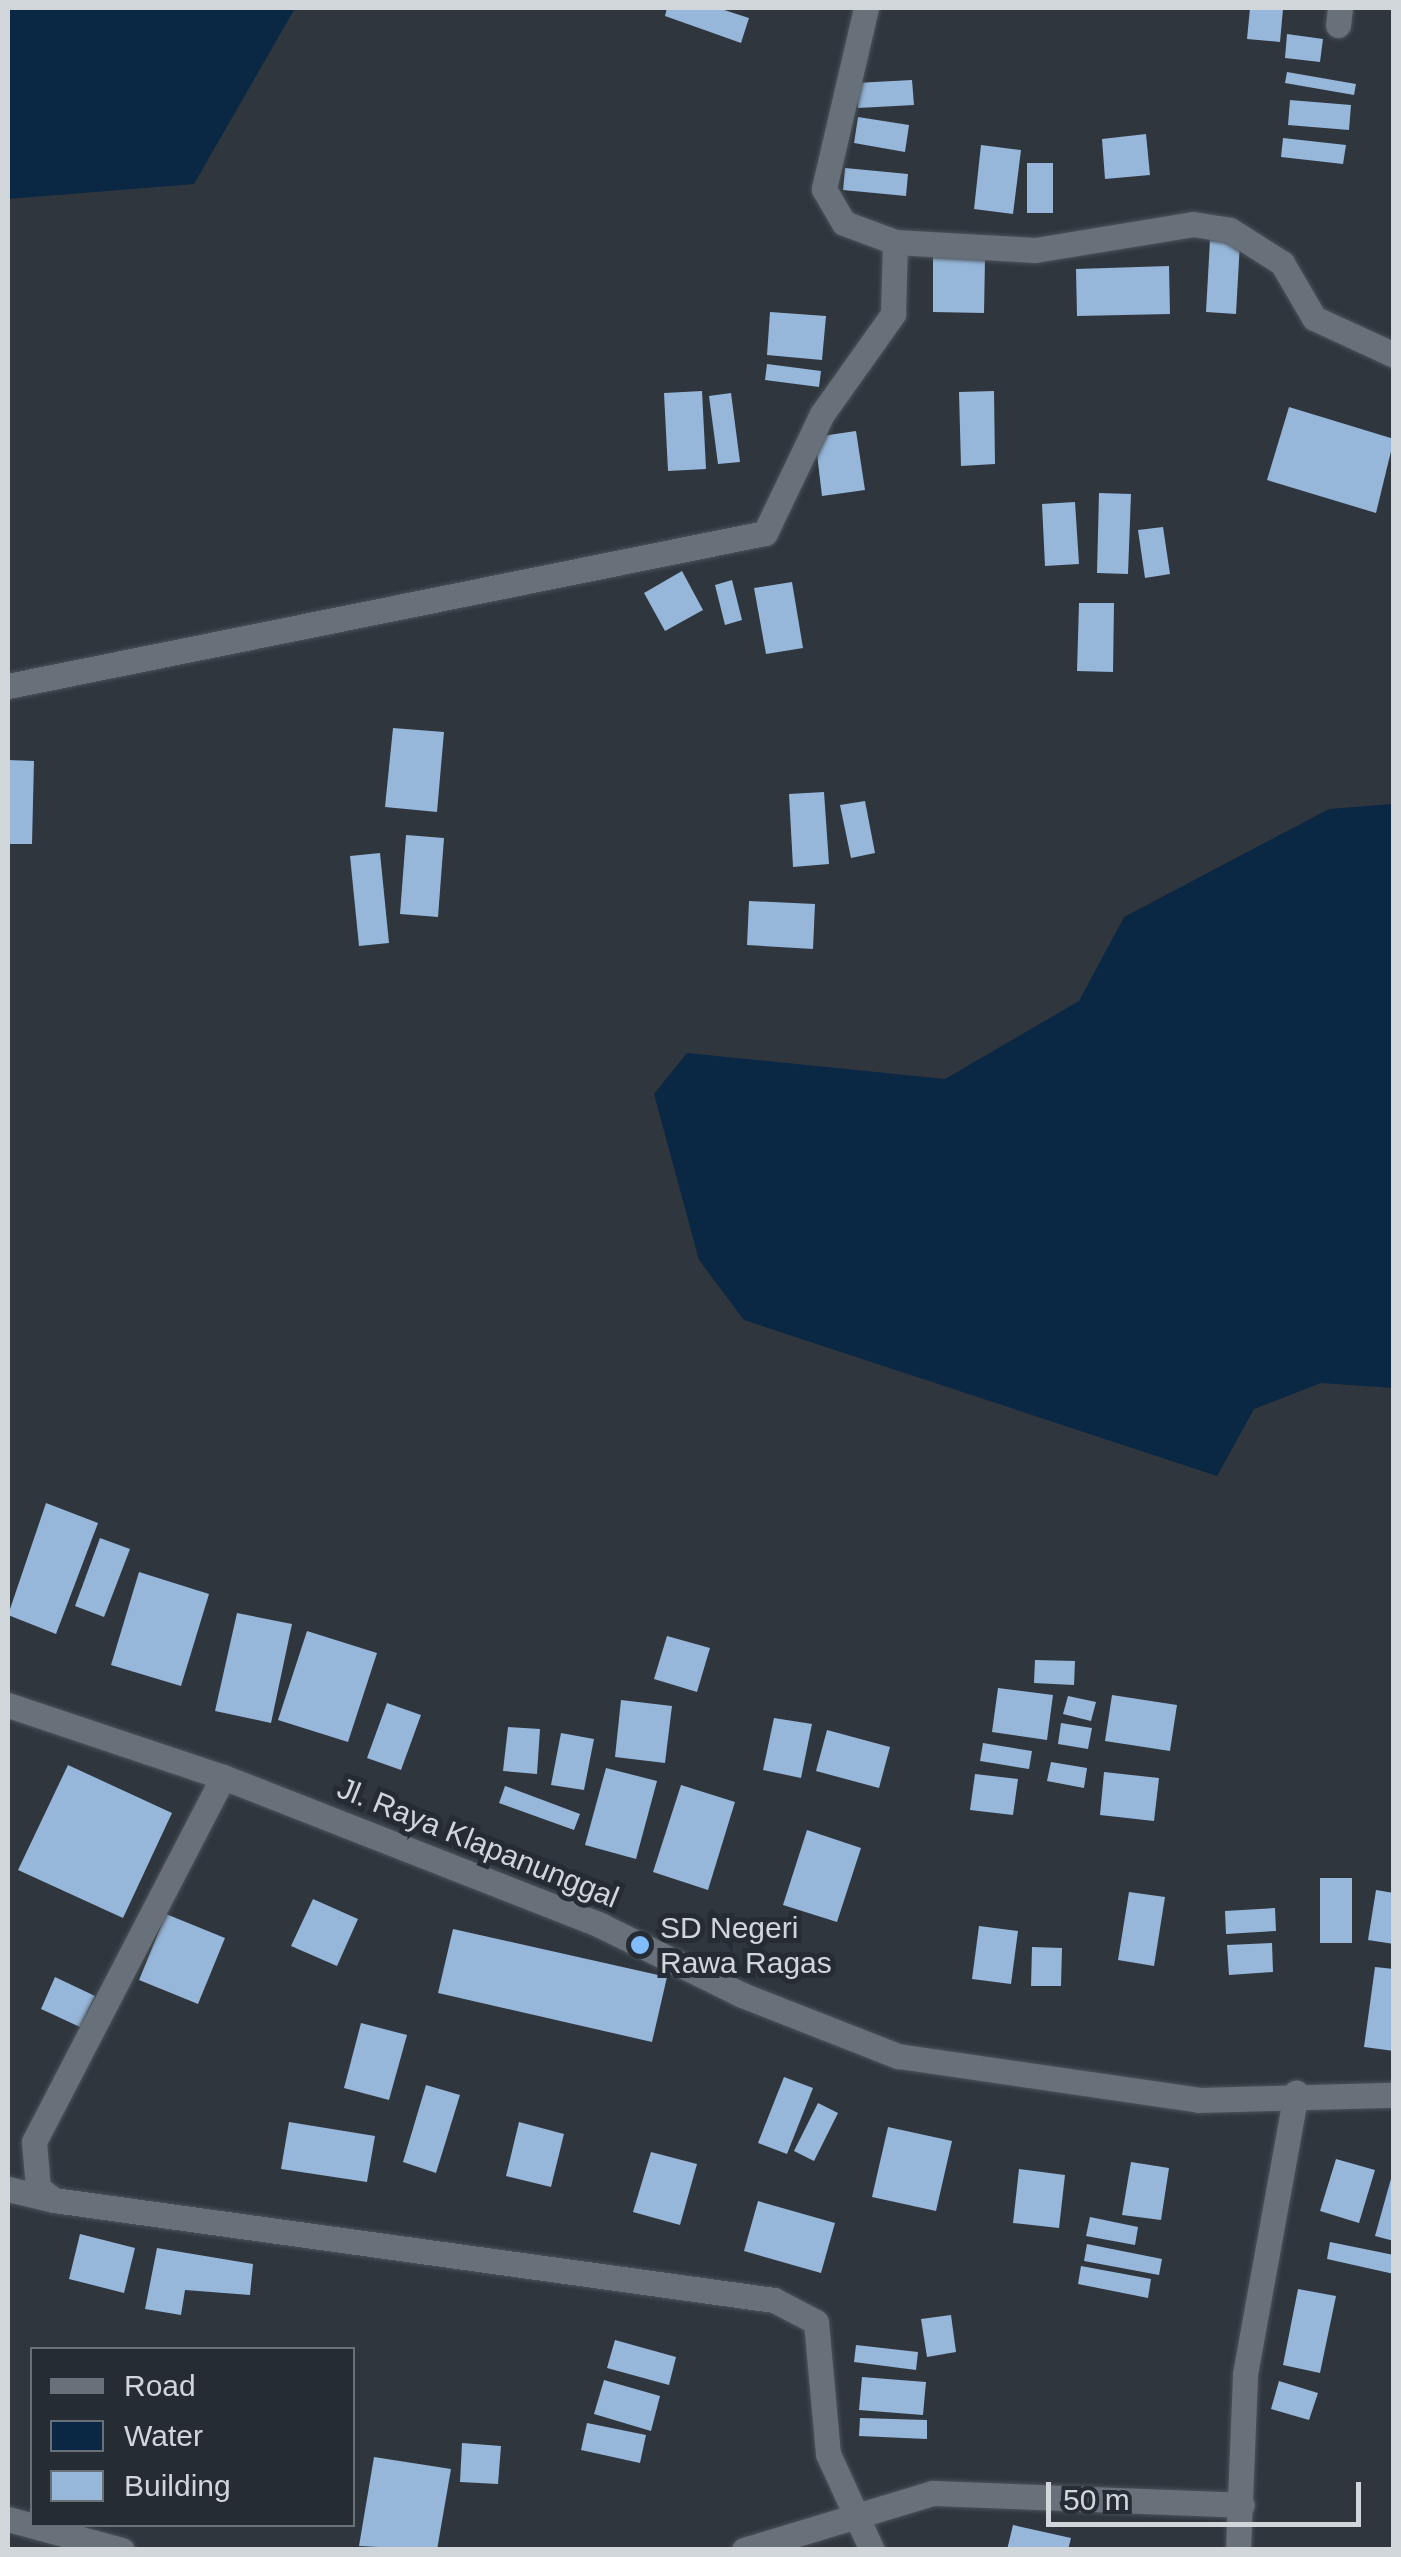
<!DOCTYPE html>
<style>
body{margin:0}
#map{position:relative;width:1401px;height:2557px;overflow:hidden;background:#2f363e;font-family:Helvetica,sans-serif}
div>[style]{position:absolute}
[style*='--x']{left:calc(var(--x)*1px);top:calc(var(--y)*1px);width:calc(var(--w)*1px);rotate:calc(var(--a)*1deg)}
.water>*{inset:0;background:#0a2743}
.building>*{inset:0;background:#96b7da}
.roads{filter:drop-shadow(0 0 2px #4b5258) drop-shadow(0 0 2px #4b5258)}
.street>*{height:25px;margin:-12.5px;padding:0 12.5px;transform-origin:12.5px;border-radius:12.5px;background:#687079}
.secondary>*{height:25px;margin:-12.5px;padding:0 12.5px;transform-origin:12.5px;border-radius:12.5px;background:#687079}
.dots>*{width:28px;height:28px;translate:-50% -50%;box-sizing:border-box;border:5px solid #252c34;border-radius:50%}
span{translate:-50% -50%;white-space:nowrap;text-align:center;line-height:1.15;-webkit-text-stroke:10px #252c34;paint-order:stroke}
.street-label{font-size:30px;color:#d1d6db}
.poi-label{font-size:30px;color:#d1d6db}
.left{translate:0 -50%;text-align:left}
.frame{position:absolute;inset:0;border:10px solid #d1d6db;pointer-events:none}
.legend{position:absolute;left:30px;top:2347px;width:325px;height:180px;box-sizing:border-box;background:#252c34;border:2px solid #6a7077;margin:0;padding:12px 18px;list-style:none;font-size:30px;color:#d1d6db}
.legend li{display:flex;align-items:center;gap:20px;height:50px}
.legend b{width:50px;border:2px solid #6a7077}
.scale{position:absolute;left:1046px;top:2482px;width:315px;height:45px;box-sizing:border-box;border:5px solid #d1d6db;border-top:0;padding-left:12px;font-size:30px;line-height:35px;white-space:nowrap;color:#d1d6db;-webkit-text-stroke:8px #252c34;paint-order:stroke}
</style>
<div id="map">
<div class="water">
<div style="clip-path:polygon(8px 8px,295px 8px,194px 184px,8px 199px)"></div>
<div style="clip-path:polygon(1393px 804px,1393px 1388px,1321px 1383px,1254px 1409px,1217px 1476px,744px 1320px,699px 1260px,654px 1094px,687px 1053px,945px 1079px,1079px 1001px,1124px 917px,1329px 809px)"></div>
</div>
<div class="building">
<div style="clip-path:polygon(667px 8px,718px 8px,749px 18px,741px 43px,665px 16px)"></div>
<div style="clip-path:polygon(1250px 8px,1283px 9px,1280px 42px,1247px 39px)"></div>
<div style="clip-path:polygon(1287px 34px,1323px 39px,1320px 62px,1285px 58px)"></div>
<div style="clip-path:polygon(1287px 72px,1356px 84px,1354px 95px,1285px 83px)"></div>
<div style="clip-path:polygon(912px 80px,914px 105px,858px 108px,856px 83px)"></div>
<div style="clip-path:polygon(1290px 100px,1351px 105px,1349px 130px,1288px 125px)"></div>
<div style="clip-path:polygon(858px 117px,909px 125px,905px 152px,854px 143px)"></div>
<div style="clip-path:polygon(1146px 134px,1150px 175px,1105px 179px,1102px 139px)"></div>
<div style="clip-path:polygon(1283px 138px,1346px 145px,1343px 164px,1281px 157px)"></div>
<div style="clip-path:polygon(981px 145px,1021px 150px,1013px 214px,974px 209px)"></div>
<div style="clip-path:polygon(1027px 163px,1053px 163px,1053px 213px,1027px 213px)"></div>
<div style="clip-path:polygon(845px 168px,908px 174px,906px 196px,843px 190px)"></div>
<div style="clip-path:polygon(1210px 240px,1240px 242px,1236px 314px,1206px 312px)"></div>
<div style="clip-path:polygon(933px 257px,985px 258px,984px 313px,933px 312px)"></div>
<div style="clip-path:polygon(1169px 266px,1170px 314px,1077px 316px,1076px 269px)"></div>
<div style="clip-path:polygon(770px 312px,826px 316px,822px 360px,767px 355px)"></div>
<div style="clip-path:polygon(767px 364px,821px 371px,819px 387px,765px 380px)"></div>
<div style="clip-path:polygon(702px 391px,706px 469px,668px 471px,664px 393px)"></div>
<div style="clip-path:polygon(994px 391px,995px 464px,961px 466px,959px 392px)"></div>
<div style="clip-path:polygon(731px 393px,740px 462px,718px 464px,709px 396px)"></div>
<div style="clip-path:polygon(1289px 407px,1394px 439px,1376px 513px,1267px 480px)"></div>
<div style="clip-path:polygon(856px 431px,865px 490px,822px 496px,815px 437px)"></div>
<div style="clip-path:polygon(1099px 493px,1131px 494px,1128px 574px,1097px 573px)"></div>
<div style="clip-path:polygon(1075px 502px,1079px 564px,1045px 566px,1042px 504px)"></div>
<div style="clip-path:polygon(1163px 527px,1170px 574px,1145px 578px,1138px 530px)"></div>
<div style="clip-path:polygon(682px 571px,703px 610px,665px 631px,644px 593px)"></div>
<div style="clip-path:polygon(732px 580px,742px 620px,725px 625px,715px 585px)"></div>
<div style="clip-path:polygon(792px 582px,803px 648px,766px 654px,754px 588px)"></div>
<div style="clip-path:polygon(1079px 603px,1114px 603px,1113px 672px,1077px 671px)"></div>
<div style="clip-path:polygon(393px 728px,444px 732px,437px 812px,385px 807px)"></div>
<div style="clip-path:polygon(8px 760px,34px 761px,32px 844px,8px 844px)"></div>
<div style="clip-path:polygon(824px 792px,829px 864px,793px 867px,789px 794px)"></div>
<div style="clip-path:polygon(865px 801px,875px 853px,851px 858px,840px 805px)"></div>
<div style="clip-path:polygon(406px 835px,444px 838px,438px 917px,400px 914px)"></div>
<div style="clip-path:polygon(380px 853px,389px 943px,359px 946px,350px 856px)"></div>
<div style="clip-path:polygon(749px 901px,815px 904px,813px 949px,747px 945px)"></div>
<div style="clip-path:polygon(46px 1503px,98px 1523px,56px 1634px,8px 1615px)"></div>
<div style="clip-path:polygon(100px 1538px,130px 1549px,104px 1617px,75px 1606px)"></div>
<div style="clip-path:polygon(139px 1572px,209px 1594px,181px 1686px,111px 1665px)"></div>
<div style="clip-path:polygon(237px 1613px,292px 1624px,271px 1723px,215px 1711px)"></div>
<div style="clip-path:polygon(307px 1631px,377px 1653px,348px 1742px,278px 1720px)"></div>
<div style="clip-path:polygon(667px 1636px,710px 1648px,697px 1692px,654px 1679px)"></div>
<div style="clip-path:polygon(1035px 1660px,1075px 1661px,1074px 1685px,1034px 1683px)"></div>
<div style="clip-path:polygon(998px 1688px,1053px 1695px,1047px 1740px,992px 1732px)"></div>
<div style="clip-path:polygon(1112px 1695px,1177px 1705px,1170px 1751px,1105px 1741px)"></div>
<div style="clip-path:polygon(1068px 1696px,1096px 1702px,1091px 1721px,1063px 1714px)"></div>
<div style="clip-path:polygon(621px 1700px,672px 1706px,665px 1763px,615px 1757px)"></div>
<div style="clip-path:polygon(387px 1703px,421px 1715px,401px 1770px,367px 1758px)"></div>
<div style="clip-path:polygon(774px 1718px,812px 1724px,801px 1778px,763px 1770px)"></div>
<div style="clip-path:polygon(1061px 1723px,1092px 1728px,1088px 1749px,1058px 1744px)"></div>
<div style="clip-path:polygon(508px 1727px,540px 1729px,537px 1774px,503px 1771px)"></div>
<div style="clip-path:polygon(827px 1730px,890px 1747px,879px 1788px,816px 1771px)"></div>
<div style="clip-path:polygon(561px 1733px,594px 1739px,584px 1790px,551px 1785px)"></div>
<div style="clip-path:polygon(983px 1743px,1032px 1751px,1029px 1769px,980px 1761px)"></div>
<div style="clip-path:polygon(1051px 1762px,1087px 1768px,1084px 1788px,1047px 1781px)"></div>
<div style="clip-path:polygon(68px 1765px,172px 1813px,123px 1918px,18px 1870px)"></div>
<div style="clip-path:polygon(606px 1768px,657px 1781px,636px 1859px,585px 1845px)"></div>
<div style="clip-path:polygon(1104px 1772px,1159px 1778px,1154px 1821px,1100px 1815px)"></div>
<div style="clip-path:polygon(975px 1774px,1018px 1779px,1013px 1815px,970px 1810px)"></div>
<div style="clip-path:polygon(681px 1785px,735px 1802px,708px 1890px,653px 1872px)"></div>
<div style="clip-path:polygon(505px 1786px,580px 1814px,574px 1830px,499px 1803px)"></div>
<div style="clip-path:polygon(807px 1830px,861px 1848px,837px 1922px,783px 1905px)"></div>
<div style="clip-path:polygon(1320px 1878px,1352px 1878px,1352px 1943px,1320px 1943px)"></div>
<div style="clip-path:polygon(1376px 1890px,1394px 1893px,1394px 1944px,1368px 1940px)"></div>
<div style="clip-path:polygon(1129px 1892px,1165px 1897px,1154px 1966px,1118px 1960px)"></div>
<div style="clip-path:polygon(313px 1899px,358px 1919px,337px 1966px,291px 1946px)"></div>
<div style="clip-path:polygon(1275px 1908px,1276px 1931px,1226px 1934px,1225px 1911px)"></div>
<div style="clip-path:polygon(166px 1914px,225px 1938px,198px 2004px,139px 1980px)"></div>
<div style="clip-path:polygon(979px 1926px,1018px 1931px,1011px 1984px,972px 1979px)"></div>
<div style="clip-path:polygon(453px 1929px,667px 1977px,652px 2042px,438px 1993px)"></div>
<div style="clip-path:polygon(1272px 1943px,1273px 1972px,1229px 1975px,1227px 1945px)"></div>
<div style="clip-path:polygon(1032px 1947px,1062px 1948px,1061px 1986px,1031px 1986px)"></div>
<div style="clip-path:polygon(1375px 1967px,1394px 1969px,1394px 2051px,1364px 2047px)"></div>
<div style="clip-path:polygon(55px 1977px,95px 1996px,80px 2027px,41px 2009px)"></div>
<div style="clip-path:polygon(361px 2023px,407px 2035px,389px 2100px,344px 2088px)"></div>
<div style="clip-path:polygon(784px 2077px,813px 2088px,787px 2154px,758px 2143px)"></div>
<div style="clip-path:polygon(426px 2085px,460px 2095px,436px 2173px,403px 2162px)"></div>
<div style="clip-path:polygon(818px 2103px,838px 2113px,814px 2161px,794px 2151px)"></div>
<div style="clip-path:polygon(289px 2122px,375px 2136px,367px 2182px,281px 2169px)"></div>
<div style="clip-path:polygon(519px 2122px,564px 2134px,551px 2187px,506px 2176px)"></div>
<div style="clip-path:polygon(888px 2127px,952px 2141px,936px 2211px,872px 2197px)"></div>
<div style="clip-path:polygon(651px 2152px,697px 2164px,680px 2225px,633px 2212px)"></div>
<div style="clip-path:polygon(1336px 2159px,1375px 2170px,1359px 2223px,1320px 2211px)"></div>
<div style="clip-path:polygon(1131px 2162px,1169px 2168px,1161px 2220px,1122px 2215px)"></div>
<div style="clip-path:polygon(1394px 2168px,1394px 2241px,1375px 2236px)"></div>
<div style="clip-path:polygon(1019px 2169px,1065px 2175px,1059px 2228px,1013px 2223px)"></div>
<div style="clip-path:polygon(758px 2201px,835px 2223px,821px 2273px,744px 2251px)"></div>
<div style="clip-path:polygon(1090px 2217px,1138px 2227px,1135px 2245px,1086px 2236px)"></div>
<div style="clip-path:polygon(80px 2234px,135px 2248px,124px 2293px,69px 2279px)"></div>
<div style="clip-path:polygon(1330px 2242px,1394px 2255px,1394px 2274px,1327px 2259px)"></div>
<div style="clip-path:polygon(1087px 2244px,1162px 2259px,1159px 2275px,1084px 2261px)"></div>
<div style="clip-path:polygon(157px 2248px,253px 2264px,250px 2295px,185px 2290px,181px 2315px,145px 2309px)"></div>
<div style="clip-path:polygon(1081px 2266px,1151px 2279px,1148px 2298px,1078px 2284px)"></div>
<div style="clip-path:polygon(1298px 2289px,1336px 2296px,1320px 2373px,1283px 2365px)"></div>
<div style="clip-path:polygon(951px 2315px,956px 2352px,927px 2357px,921px 2319px)"></div>
<div style="clip-path:polygon(615px 2340px,676px 2357px,669px 2385px,607px 2368px)"></div>
<div style="clip-path:polygon(856px 2345px,918px 2352px,916px 2370px,854px 2362px)"></div>
<div style="clip-path:polygon(862px 2377px,926px 2382px,923px 2415px,859px 2410px)"></div>
<div style="clip-path:polygon(604px 2380px,660px 2396px,651px 2431px,594px 2414px)"></div>
<div style="clip-path:polygon(1279px 2381px,1318px 2393px,1309px 2420px,1271px 2409px)"></div>
<div style="clip-path:polygon(860px 2418px,927px 2420px,927px 2439px,859px 2436px)"></div>
<div style="clip-path:polygon(587px 2423px,646px 2435px,640px 2463px,581px 2450px)"></div>
<div style="clip-path:polygon(462px 2443px,501px 2446px,498px 2484px,460px 2482px)"></div>
<div style="clip-path:polygon(374px 2457px,451px 2469px,437px 2550px,359px 2546px)"></div>
<div style="clip-path:polygon(1013px 2525px,1071px 2538px,1068px 2550px,1007px 2550px)"></div>
</div>
<div class="roads">
<div class="street">
<div style="--x:866;--y:8;--w:186;--a:103.1"></div>
<div style="--x:824;--y:189;--w:39;--a:60"></div>
<div style="--x:844;--y:223;--w:54;--a:20.4"></div>
<div style="--x:1338;--y:25;--w:17;--a:-83"></div>
<div style="--x:8;--y:686;--w:772;--a:-11.43"></div>
<div style="--x:765;--y:533;--w:132;--a:-64.4"></div>
<div style="--x:822;--y:414;--w:123;--a:-54.6"></div>
<div style="--x:893;--y:314;--w:72;--a:-88.4"></div>
<div style="--x:895;--y:242;--w:140;--a:3.3"></div>
<div style="--x:1035;--y:250;--w:160;--a:-9.3"></div>
<div style="--x:1193;--y:224;--w:37;--a:9"></div>
<div style="--x:1230;--y:230;--w:62;--a:32.4"></div>
<div style="--x:1282;--y:263;--w:64;--a:59.8"></div>
<div style="--x:1314;--y:318;--w:88;--a:24.8"></div>
<div style="--x:223;--y:1777;--w:411;--a:117.4"></div>
<div style="--x:34;--y:2142;--w:46;--a:85"></div>
<div style="--x:38;--y:2188;--w:20;--a:37"></div>
<div style="--x:54;--y:2200;--w:727;--a:7.91"></div>
<div style="--x:774;--y:2300;--w:47;--a:27.6"></div>
<div style="--x:816;--y:2322;--w:133;--a:84.8"></div>
<div style="--x:828;--y:2454;--w:106;--a:65.4"></div>
<div style="--x:8;--y:2189;--w:47;--a:13.4"></div>
<div style="--x:8;--y:2519;--w:118;--a:15.2"></div>
<div style="--x:744;--y:2550;--w:197;--a:-16.8"></div>
<div style="--x:933;--y:2493;--w:309;--a:2.2"></div>
<div style="--x:1238;--y:2550;--w:176;--a:-87.7"></div>
<div style="--x:1245;--y:2374;--w:286;--a:-79.7"></div>
</div>
<div class="secondary">
<div style="--x:8;--y:1705;--w:227;--a:18.5"></div>
<div style="--x:223;--y:1777;--w:405;--a:21.4"></div>
<div style="--x:600;--y:1925;--w:158;--a:26.2"></div>
<div style="--x:742;--y:1995;--w:168;--a:21.4"></div>
<div style="--x:898;--y:2056;--w:303;--a:8.3"></div>
<div style="--x:1198;--y:2100;--w:196;--a:-1.5"></div>
</div>
</div>
<div class="dots">
<div style="left:640px;top:1945px;background:#81bcfa"></div>
</div>
<div class="street-label">
<span style="left:478px;top:1843px;rotate:22deg">Jl. Raya Klapanunggal</span>
</div>
<div class="poi-label">
<span class="left" style="left:660px;top:1945px">SD Negeri<br>Rawa Ragas</span>
</div>
<div class="frame"></div>
<ul class="legend">
<li><b style="height:12px;background:#687079"></b>Road</li>
<li><b style="height:28px;background:#0a2743"></b>Water</li>
<li><b style="height:28px;background:#96b7da"></b>Building</li>
</ul>
<div class="scale">50 m</div>
</div>
